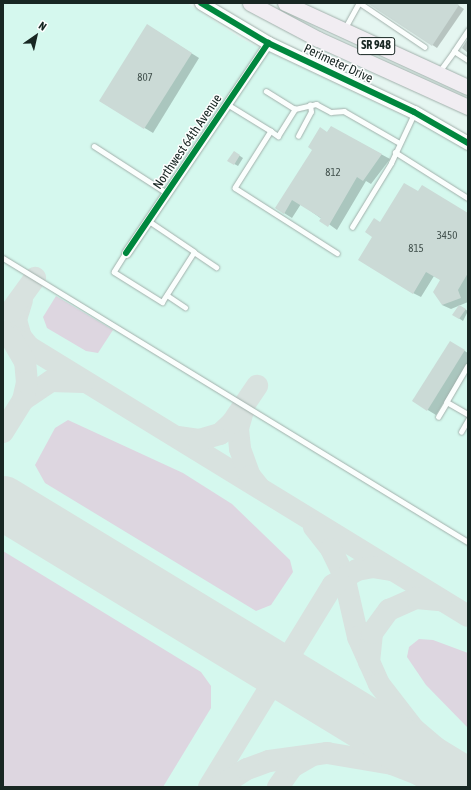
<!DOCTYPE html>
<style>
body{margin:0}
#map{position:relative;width:471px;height:790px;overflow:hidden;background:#e5f6f1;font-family:"Asap Condensed",sans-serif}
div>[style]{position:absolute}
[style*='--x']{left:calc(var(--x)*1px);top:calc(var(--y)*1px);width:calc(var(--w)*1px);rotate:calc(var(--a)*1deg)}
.built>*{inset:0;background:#d5f8ee}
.green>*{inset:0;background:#ddd6e0}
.shadow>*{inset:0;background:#0003}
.taxiway>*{height:22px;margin:-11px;padding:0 11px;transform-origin:11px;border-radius:11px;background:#d8e2df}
.runway>*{height:54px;margin:-27px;padding:0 27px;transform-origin:27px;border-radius:27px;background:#d8e2df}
.building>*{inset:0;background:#cbdad6}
.roads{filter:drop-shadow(0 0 1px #a1b0ab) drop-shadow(0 0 1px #a1b0ab)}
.lane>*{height:4.5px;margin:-2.25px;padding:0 2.25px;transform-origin:2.25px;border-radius:2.25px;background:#fbfefd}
.street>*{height:9px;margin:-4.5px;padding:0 4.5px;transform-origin:4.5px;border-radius:4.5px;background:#fbfefd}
.secondary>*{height:13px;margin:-6.5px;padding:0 6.5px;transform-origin:6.5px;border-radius:6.5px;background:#fbfefd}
.primary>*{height:15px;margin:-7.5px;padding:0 7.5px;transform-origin:7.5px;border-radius:7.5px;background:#f1edf2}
.cycleway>*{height:6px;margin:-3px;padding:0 3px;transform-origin:3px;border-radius:3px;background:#00873e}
span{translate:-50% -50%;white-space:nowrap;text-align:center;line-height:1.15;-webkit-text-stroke:3px #fff;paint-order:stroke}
.number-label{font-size:11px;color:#455450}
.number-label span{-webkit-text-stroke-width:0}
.shield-label span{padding:1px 3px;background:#fff;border:1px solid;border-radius:3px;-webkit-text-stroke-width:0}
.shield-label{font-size:12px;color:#182723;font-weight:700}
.street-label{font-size:13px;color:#182723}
.frame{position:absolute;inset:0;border:4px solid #182723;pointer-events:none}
.north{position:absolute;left:16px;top:16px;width:40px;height:40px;-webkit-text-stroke:3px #fff;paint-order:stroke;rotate:34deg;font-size:11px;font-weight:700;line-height:16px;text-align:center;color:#182723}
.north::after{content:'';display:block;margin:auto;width:14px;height:18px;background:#182723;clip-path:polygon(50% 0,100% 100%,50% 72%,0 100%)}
</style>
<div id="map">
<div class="built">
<div style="clip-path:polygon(3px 3px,187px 3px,242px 39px,423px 125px,468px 151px,468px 787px,3px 787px)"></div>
</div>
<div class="green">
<div style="clip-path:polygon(56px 296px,113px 330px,98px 353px,86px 351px,47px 328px,43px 317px)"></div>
<div style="clip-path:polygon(68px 420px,183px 473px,232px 504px,290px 560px,293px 572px,271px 605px,256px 611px,45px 483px,35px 465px,55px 428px)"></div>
<div style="clip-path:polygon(3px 551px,201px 672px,211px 686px,211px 708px,163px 787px,3px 787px)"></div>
<div style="clip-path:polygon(419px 639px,433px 640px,468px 653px,468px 728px,426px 685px,407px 657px,409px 647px)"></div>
</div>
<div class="shadow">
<div style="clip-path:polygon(369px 3px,455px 3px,464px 9px,437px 48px)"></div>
<div style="clip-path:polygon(155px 30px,199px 58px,153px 133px,100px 101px)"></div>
<div style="clip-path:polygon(467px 40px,468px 40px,468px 53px,462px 48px)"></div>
<div style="clip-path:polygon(331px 127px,390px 159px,371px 184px,366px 181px,337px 230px,301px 204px,292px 218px,276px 208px)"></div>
<div style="clip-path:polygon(234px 152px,243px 158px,238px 166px,229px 161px)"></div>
<div style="clip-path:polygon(418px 192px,468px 214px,468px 302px,451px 309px,442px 305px,441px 280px,434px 276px,421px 297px,413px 293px,380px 223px)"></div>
<div style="clip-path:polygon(460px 306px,468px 311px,463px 321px,454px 315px)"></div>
<div style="clip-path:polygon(458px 347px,468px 353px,468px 363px,436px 415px,413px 401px)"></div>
</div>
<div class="taxiway">
<div style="--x:22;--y:300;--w:21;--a:107"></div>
<div style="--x:16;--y:320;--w:18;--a:74"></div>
<div style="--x:21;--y:337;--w:14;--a:51"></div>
<div style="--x:11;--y:311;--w:41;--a:-54"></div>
<div style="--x:3;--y:331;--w:545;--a:31.5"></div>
<div style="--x:23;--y:400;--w:34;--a:-34"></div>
<div style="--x:51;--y:381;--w:32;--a:2"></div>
<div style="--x:243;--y:411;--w:19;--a:106"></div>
<div style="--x:238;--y:429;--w:20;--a:84"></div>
<div style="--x:240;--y:449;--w:29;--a:70"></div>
<div style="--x:250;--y:476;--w:14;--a:51"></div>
<div style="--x:3;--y:432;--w:38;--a:-58"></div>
<div style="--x:23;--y:400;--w:17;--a:-77"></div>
<div style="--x:27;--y:383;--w:21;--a:-95"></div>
<div style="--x:25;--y:362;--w:28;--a:-120"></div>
<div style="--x:178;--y:437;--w:21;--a:8"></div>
<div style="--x:199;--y:440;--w:22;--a:-16"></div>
<div style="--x:220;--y:434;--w:16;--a:-43"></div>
<div style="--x:232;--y:423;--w:45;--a:-56"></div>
<div style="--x:3;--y:498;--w:25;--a:40"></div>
<div style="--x:314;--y:527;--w:28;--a:52"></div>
<div style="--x:331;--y:549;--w:30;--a:64"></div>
<div style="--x:344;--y:576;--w:63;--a:77.1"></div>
<div style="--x:358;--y:637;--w:51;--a:65.9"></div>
<div style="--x:379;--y:684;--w:56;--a:52.3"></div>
<div style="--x:413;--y:728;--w:72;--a:40.5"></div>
<div style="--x:369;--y:662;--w:29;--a:-84"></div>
<div style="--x:372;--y:633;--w:29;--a:-54"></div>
<div style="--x:389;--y:610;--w:30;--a:-24"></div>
<div style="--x:416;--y:598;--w:25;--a:5"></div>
<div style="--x:209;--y:787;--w:237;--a:-58.5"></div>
<div style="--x:333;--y:585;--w:28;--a:-32"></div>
<div style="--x:357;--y:570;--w:15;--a:-11"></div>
<div style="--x:372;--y:567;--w:19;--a:9"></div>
<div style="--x:219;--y:787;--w:33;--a:-33"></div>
<div style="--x:247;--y:769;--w:23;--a:-20"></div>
<div style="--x:269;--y:761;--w:59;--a:-7.9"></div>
<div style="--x:327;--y:753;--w:66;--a:9.6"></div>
<div style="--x:392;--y:764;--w:63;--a:21.3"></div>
<div style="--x:278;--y:787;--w:24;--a:-55"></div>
<div style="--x:292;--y:767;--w:22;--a:-30"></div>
</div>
<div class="runway">
<div style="--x:3;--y:503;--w:544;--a:31.32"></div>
</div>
<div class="building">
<div style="clip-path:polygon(367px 3px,456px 3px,459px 5px,432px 46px)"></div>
<div style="clip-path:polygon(147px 24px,192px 53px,144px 129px,99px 101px)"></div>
<div style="clip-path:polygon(331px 126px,382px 154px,363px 181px,357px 177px,328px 227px,319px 221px,321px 218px,292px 200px,284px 214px,275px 208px,312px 150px,308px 147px,320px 127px,327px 132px)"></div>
<div style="clip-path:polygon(234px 151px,240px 155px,234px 165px,227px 161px)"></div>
<div style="clip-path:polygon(404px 183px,418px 191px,422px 185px,468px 213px,468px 273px,458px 290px,461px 298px,442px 305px,433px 292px,440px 280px,426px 272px,413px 294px,358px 260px,372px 237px,365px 232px,374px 218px,380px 222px)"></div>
<div style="clip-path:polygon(459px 305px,466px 309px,459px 319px,452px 315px)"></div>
<div style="clip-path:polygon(450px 341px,465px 350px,427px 411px,412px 401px)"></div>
</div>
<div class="roads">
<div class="lane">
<div style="--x:360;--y:3;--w:78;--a:34.1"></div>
<div style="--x:345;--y:28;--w:29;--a:-61"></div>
<div style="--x:454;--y:51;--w:25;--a:-56"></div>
<div style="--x:439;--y:72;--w:26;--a:-54"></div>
<div style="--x:454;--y:51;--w:17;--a:33"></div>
<div style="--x:266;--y:91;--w:34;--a:32"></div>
<div style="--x:295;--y:109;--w:22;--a:-13"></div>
<div style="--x:316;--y:104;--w:17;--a:28"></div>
<div style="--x:331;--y:112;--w:13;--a:-4"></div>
<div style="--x:344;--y:111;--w:62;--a:29.9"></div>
<div style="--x:227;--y:104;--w:52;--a:31.5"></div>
<div style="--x:271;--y:131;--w:67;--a:122.3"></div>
<div style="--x:235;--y:188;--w:121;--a:32.5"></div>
<div style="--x:271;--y:131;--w:9;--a:36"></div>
<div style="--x:278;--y:136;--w:32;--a:-58"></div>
<div style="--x:298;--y:136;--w:27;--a:-62"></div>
<div style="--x:311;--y:112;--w:7;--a:-98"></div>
<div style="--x:94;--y:146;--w:87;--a:32.8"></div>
<div style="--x:395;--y:152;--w:86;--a:32.2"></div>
<div style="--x:352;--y:227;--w:75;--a:-58.6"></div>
<div style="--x:391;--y:163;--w:54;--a:-64.9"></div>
<div style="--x:194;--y:252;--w:27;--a:34"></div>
<div style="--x:126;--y:253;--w:22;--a:122"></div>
<div style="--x:114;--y:272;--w:57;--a:32"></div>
<div style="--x:162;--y:302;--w:59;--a:-57.4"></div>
<div style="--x:194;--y:252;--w:55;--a:-146"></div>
<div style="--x:3;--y:258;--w:545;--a:31.41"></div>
<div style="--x:167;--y:295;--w:22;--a:34"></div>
<div style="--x:468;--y:366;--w:42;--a:120.3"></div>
<div style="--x:447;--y:402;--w:24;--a:30"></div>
<div style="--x:438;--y:417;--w:17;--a:-59"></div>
<div style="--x:461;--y:432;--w:14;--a:-60"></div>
</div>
<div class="street">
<div style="--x:126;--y:253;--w:254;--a:-55.9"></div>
</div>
<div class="secondary">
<div style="--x:201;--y:3;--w:78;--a:30.8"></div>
<div style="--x:268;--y:43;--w:161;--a:25.3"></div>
<div style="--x:414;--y:112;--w:62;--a:29.9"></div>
</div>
<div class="primary">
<div style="--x:250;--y:3;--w:77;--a:27.9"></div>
<div style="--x:318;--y:39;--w:165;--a:24.4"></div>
<div style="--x:285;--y:3;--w:201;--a:24.7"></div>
</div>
</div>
<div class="cycleway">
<div style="--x:201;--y:3;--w:78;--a:30.8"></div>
<div style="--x:268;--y:43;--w:161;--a:25.3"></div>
<div style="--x:414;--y:112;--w:62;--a:29.9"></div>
<div style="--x:126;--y:253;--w:254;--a:-55.9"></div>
</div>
<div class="number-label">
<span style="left:145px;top:77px">807</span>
<span style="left:333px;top:172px">812</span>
<span style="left:447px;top:235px">3450</span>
<span style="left:416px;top:248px">815</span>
</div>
<div class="shield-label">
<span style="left:376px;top:46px">SR 948</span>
</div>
<div class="street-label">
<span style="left:338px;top:64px;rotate:25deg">Perimeter Drive</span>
<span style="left:188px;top:142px;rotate:-56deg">Northwest 64th Avenue</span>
</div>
<div class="frame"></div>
<div class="north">N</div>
</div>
